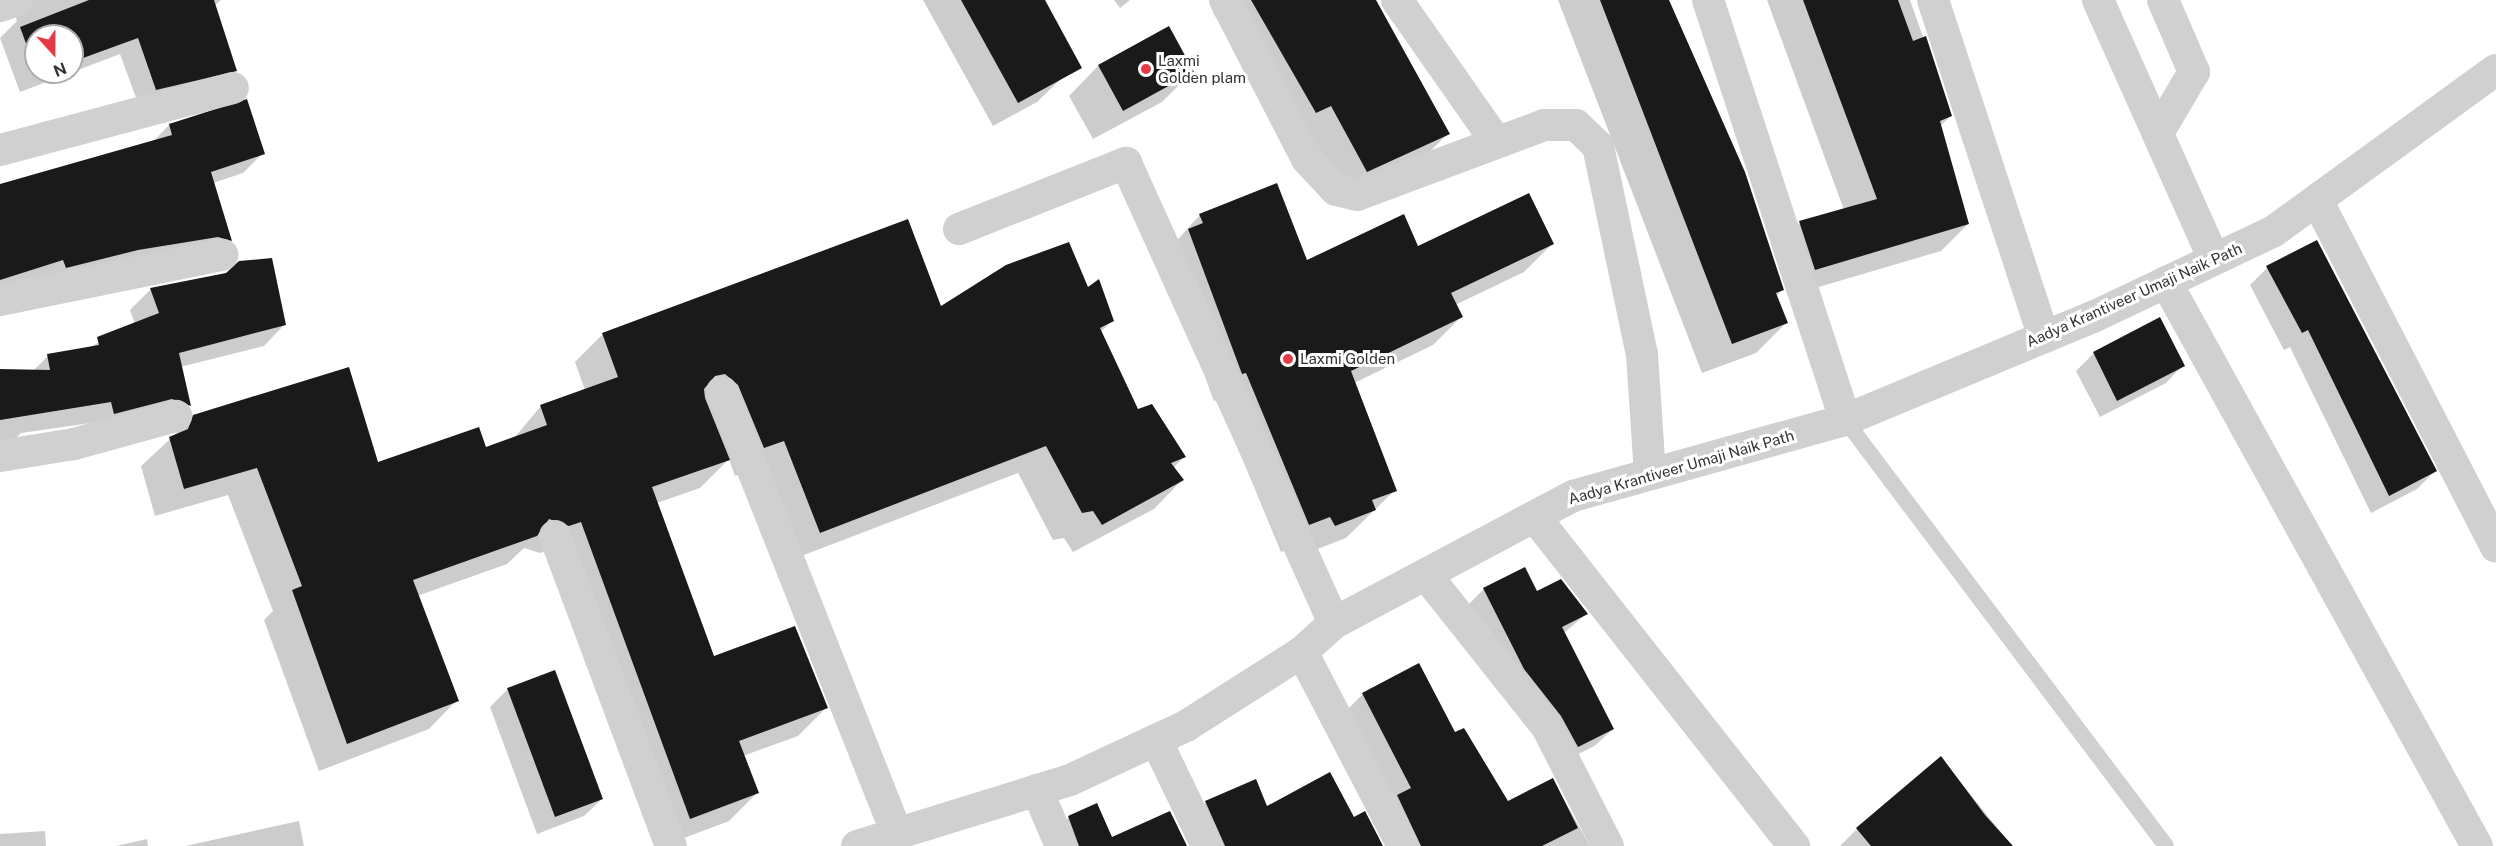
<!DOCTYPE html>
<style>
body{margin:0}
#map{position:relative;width:2496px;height:846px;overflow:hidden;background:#fff;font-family:"Public Sans",sans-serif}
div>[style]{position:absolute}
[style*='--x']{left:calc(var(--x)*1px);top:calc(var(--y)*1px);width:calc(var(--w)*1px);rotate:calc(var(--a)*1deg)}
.shadow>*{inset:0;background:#0003}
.building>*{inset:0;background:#1a1a1a}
.lane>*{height:16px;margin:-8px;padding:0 8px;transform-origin:8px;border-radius:8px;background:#d0d0d0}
.street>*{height:32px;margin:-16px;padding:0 16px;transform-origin:16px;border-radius:16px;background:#d0d0d0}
.dots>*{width:16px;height:16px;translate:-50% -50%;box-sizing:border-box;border:3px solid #fff;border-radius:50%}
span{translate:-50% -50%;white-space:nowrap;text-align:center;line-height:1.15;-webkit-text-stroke:6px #fff;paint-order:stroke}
.poi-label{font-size:15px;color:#333}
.left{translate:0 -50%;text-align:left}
.street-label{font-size:15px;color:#333}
.north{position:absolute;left:24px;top:24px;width:60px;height:60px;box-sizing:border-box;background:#fff;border:2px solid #adadad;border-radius:50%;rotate:159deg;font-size:16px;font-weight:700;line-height:24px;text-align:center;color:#333}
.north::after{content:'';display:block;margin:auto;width:21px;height:27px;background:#e63946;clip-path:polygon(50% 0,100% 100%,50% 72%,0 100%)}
</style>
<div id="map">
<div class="shadow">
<div style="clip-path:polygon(evenodd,0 0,221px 0,214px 6px,235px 67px,217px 85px,139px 106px,120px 54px,20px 92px,0 38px,17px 21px,11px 3px,0 0,36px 36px,72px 36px,72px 72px,36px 72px,36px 36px)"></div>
<div style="clip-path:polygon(923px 0,1043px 0,1062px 78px,1037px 102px,993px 126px)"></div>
<div style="clip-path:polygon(1114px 0,1130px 0,1120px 8px)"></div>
<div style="clip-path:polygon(1226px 0,1374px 0,1448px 134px,1423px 158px,1342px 195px,1213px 13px)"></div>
<div style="clip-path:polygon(1558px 0,1668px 0,1744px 173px,1782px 290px,1776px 296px,1786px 323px,1756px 353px,1702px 373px)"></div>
<div style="clip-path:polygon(1767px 0,1910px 0,1951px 116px,1940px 126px,1968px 224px,1941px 251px,1788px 296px,1773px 250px,1800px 223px,1844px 210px)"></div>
<div style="clip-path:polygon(1168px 28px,1192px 72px,1162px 102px,1093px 139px,1069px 96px,1098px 66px)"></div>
<div style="clip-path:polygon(169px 125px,263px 153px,243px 173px,213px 183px,231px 241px,211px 260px,0 293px,0 185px,152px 143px)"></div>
<div style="clip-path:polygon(1200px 215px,1306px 262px,1418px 248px,1552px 244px,1524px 272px,1455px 305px,1461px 317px,1433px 345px,1354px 383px,1395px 490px,1346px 538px,1307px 553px,1302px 544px,1281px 552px,1218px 400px,1214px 401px,1161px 258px)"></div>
<div style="clip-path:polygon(2267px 268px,2435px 471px,2417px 489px,2371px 513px,2290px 347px,2284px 350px,2250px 285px)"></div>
<div style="clip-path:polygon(151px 289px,284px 325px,264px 346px,180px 367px,189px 406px,169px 426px,93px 434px,91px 423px,21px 433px,0 454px,0 370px,33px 371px,48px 356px,88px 348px,135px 324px,130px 310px)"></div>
<div style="clip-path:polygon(1087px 289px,1112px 320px,1101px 332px,1138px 411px,1184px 457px,1173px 468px,1182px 480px,1154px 509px,1073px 552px,1064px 538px,1053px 540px,1018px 473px,791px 560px,756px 468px,735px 476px,729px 459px,700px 488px,657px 503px,713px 658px,826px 708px,798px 736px,743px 756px,757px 793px,729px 821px,663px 846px,552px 549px,540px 553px,524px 548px,507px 564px,417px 596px,457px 700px,429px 729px,319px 771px,264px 620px,273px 611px,228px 495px,155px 516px,141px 466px,194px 417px,377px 464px,485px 449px,514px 438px,541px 406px,585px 390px,575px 362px,603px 334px,940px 309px)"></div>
<div style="clip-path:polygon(2159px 319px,2183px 365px,2166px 383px,2100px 417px,2076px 371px,2093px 354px)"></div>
<div style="clip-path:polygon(1484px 589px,1586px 614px,1564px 633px,1613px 729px,1596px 745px,1561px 763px,1468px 605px)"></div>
<div style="clip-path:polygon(554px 672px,602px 799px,584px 816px,537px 834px,490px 707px,507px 690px)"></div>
<div style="clip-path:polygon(1363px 694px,1454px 734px,1507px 803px,1553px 780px,1590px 846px,1390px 846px,1342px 715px)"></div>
<div style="clip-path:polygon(1941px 758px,2012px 846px,1840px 846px,1857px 829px)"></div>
<div style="clip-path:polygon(1206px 802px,1354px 819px,1381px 846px,1195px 846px,1185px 824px)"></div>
<div style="clip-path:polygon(1069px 817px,1111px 839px,1185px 846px,1050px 846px,1047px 839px)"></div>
<div style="clip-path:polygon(299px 821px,304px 846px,185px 846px)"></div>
<div style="clip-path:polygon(45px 831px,46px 846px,0 846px,0 834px)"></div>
<div style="clip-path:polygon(147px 839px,148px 846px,116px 846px)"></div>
</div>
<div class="building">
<div style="clip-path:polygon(89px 0,214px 0,237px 71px,156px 90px,138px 38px,72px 62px,72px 36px,36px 36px,36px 71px,20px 27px)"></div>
<div style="clip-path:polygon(961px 0,1045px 0,1082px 68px,1018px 103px)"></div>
<div style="clip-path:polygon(1251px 0,1376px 0,1450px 134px,1367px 172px,1331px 106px,1316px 113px)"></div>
<div style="clip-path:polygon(1600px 0,1669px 0,1745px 172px,1784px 290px,1776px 293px,1788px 323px,1732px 344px)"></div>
<div style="clip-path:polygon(1803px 0,1898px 0,1913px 41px,1926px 36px,1952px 116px,1940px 121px,1969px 224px,1815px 270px,1799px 221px,1877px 199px)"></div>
<div style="clip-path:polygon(1169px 26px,1194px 72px,1123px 111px,1098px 65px)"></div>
<div style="clip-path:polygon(247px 99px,265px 154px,211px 172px,232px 241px,218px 237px,138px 250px,66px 268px,63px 260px,0 280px,0 184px,172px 135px,169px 124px)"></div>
<div style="clip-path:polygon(1277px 183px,1307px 260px,1404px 214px,1418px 246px,1529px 193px,1554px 244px,1451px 293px,1463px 317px,1351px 371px,1397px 491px,1372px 500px,1376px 510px,1335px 526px,1330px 517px,1309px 525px,1246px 373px,1242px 374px,1188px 229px,1203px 223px,1199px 214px)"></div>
<div style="clip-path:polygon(908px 219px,941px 306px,1006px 265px,1069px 242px,1088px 287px,1099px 279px,1114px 321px,1100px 328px,1138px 409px,1152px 404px,1186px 457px,1171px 463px,1184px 480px,1102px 525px,1093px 511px,1082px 513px,1046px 446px,820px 533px,784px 441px,764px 448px,738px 385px,725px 374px,715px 376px,704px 389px,705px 398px,730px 460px,652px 487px,714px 656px,795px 626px,828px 708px,739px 741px,759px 793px,690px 819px,581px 522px,569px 526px,549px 519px,537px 536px,413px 580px,459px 701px,347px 744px,292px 590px,302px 586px,257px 468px,184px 489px,169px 437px,188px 429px,193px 415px,349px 367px,378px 462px,479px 427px,486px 447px,547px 425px,540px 405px,618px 377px,602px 333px)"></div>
<div style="clip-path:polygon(2317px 240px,2437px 471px,2389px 496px,2308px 330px,2302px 333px,2266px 266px)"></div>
<div style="clip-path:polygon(272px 258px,286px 325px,179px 353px,191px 406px,172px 399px,114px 414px,111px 402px,0 420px,0 369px,50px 370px,47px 354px,99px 345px,97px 337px,159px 313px,150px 288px,226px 273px,239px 261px)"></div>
<div style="clip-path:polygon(2160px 317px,2185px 366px,2117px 401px,2093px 352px)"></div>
<div style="clip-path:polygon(1525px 567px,1537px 591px,1561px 579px,1588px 614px,1562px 627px,1614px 729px,1578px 747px,1561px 716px,1524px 669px,1483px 588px)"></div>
<div style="clip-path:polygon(1419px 663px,1455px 732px,1464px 728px,1508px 801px,1553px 778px,1578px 828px,1542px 846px,1421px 846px,1397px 795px,1411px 788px,1362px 693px)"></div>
<div style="clip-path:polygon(555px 670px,603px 799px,555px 817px,507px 688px)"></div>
<div style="clip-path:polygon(1941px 756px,1985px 815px,2013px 846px,1871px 846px,1856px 828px)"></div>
<div style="clip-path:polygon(1330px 772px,1354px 817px,1365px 811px,1383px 846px,1225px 846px,1205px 801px,1256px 779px,1267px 806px)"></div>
<div style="clip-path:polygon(1097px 803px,1112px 837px,1170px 811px,1187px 846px,1079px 846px,1068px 816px)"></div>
</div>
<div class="lane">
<div style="--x:1845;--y:420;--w:533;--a:53"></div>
</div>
<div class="street">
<div style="--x:1225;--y:0;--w:179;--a:62.7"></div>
<div style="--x:1307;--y:159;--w:42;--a:46.9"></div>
<div style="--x:1336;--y:190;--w:22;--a:13"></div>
<div style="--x:1357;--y:195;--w:200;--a:-20.5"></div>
<div style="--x:1544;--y:125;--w:32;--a:0"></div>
<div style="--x:1576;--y:125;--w:30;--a:44"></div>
<div style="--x:1598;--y:146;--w:213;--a:78.1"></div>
<div style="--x:1642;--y:354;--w:120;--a:86.2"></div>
<div style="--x:1397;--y:0;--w:174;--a:55"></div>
<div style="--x:1708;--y:0;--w:442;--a:71.9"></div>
<div style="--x:1933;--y:0;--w:355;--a:71.8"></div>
<div style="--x:2098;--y:0;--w:284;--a:65.9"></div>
<div style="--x:0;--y:6;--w:18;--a:-19"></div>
<div style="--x:2158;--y:133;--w:71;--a:-59.5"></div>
<div style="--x:2194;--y:72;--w:78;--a:-113.3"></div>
<div style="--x:0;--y:150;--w:241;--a:-14.9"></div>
<div style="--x:2317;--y:200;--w:390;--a:62.7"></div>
<div style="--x:959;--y:229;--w:180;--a:-21.6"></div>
<div style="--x:1126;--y:163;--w:505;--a:65.67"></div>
<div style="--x:2166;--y:282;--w:644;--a:61.13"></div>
<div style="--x:0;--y:300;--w:227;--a:-11.5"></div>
<div style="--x:722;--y:392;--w:475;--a:68.4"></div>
<div style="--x:0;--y:456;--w:75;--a:-9.2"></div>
<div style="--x:74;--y:444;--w:106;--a:-15.4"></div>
<div style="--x:1535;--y:517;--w:419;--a:51.8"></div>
<div style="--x:555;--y:536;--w:331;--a:69.5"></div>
<div style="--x:1427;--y:576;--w:193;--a:51.5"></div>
<div style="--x:1547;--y:727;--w:134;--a:62.9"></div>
<div style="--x:1302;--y:652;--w:219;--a:62.5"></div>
<div style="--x:1156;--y:740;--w:118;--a:64.3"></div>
<div style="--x:1037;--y:790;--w:61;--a:66.8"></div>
<div style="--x:857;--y:846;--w:223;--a:-17.2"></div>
<div style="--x:1070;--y:780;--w:128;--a:-25"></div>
<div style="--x:1186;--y:726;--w:138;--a:-32.5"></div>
<div style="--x:1302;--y:652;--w:43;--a:-42.2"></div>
<div style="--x:1334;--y:623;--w:271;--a:-28"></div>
<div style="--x:1573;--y:496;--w:282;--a:-15.6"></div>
<div style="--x:1845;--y:420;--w:269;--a:-22.6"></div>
<div style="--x:2093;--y:317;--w:200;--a:-25.4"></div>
<div style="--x:2274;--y:231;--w:274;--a:-36"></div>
</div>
<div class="dots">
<div style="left:1146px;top:69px;background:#e63946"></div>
<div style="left:1288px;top:359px;background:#e63946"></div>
</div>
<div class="poi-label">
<span class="left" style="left:1158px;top:69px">Laxmi<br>Golden plam</span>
<span class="left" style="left:1300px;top:359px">Laxmi Golden</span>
</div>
<div class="street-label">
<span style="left:2134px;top:295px;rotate:-24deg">Aadya Krantiveer Umaji Naik Path</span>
<span style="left:1681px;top:467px;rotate:-16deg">Aadya Krantiveer Umaji Naik Path</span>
</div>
<div class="north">N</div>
</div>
